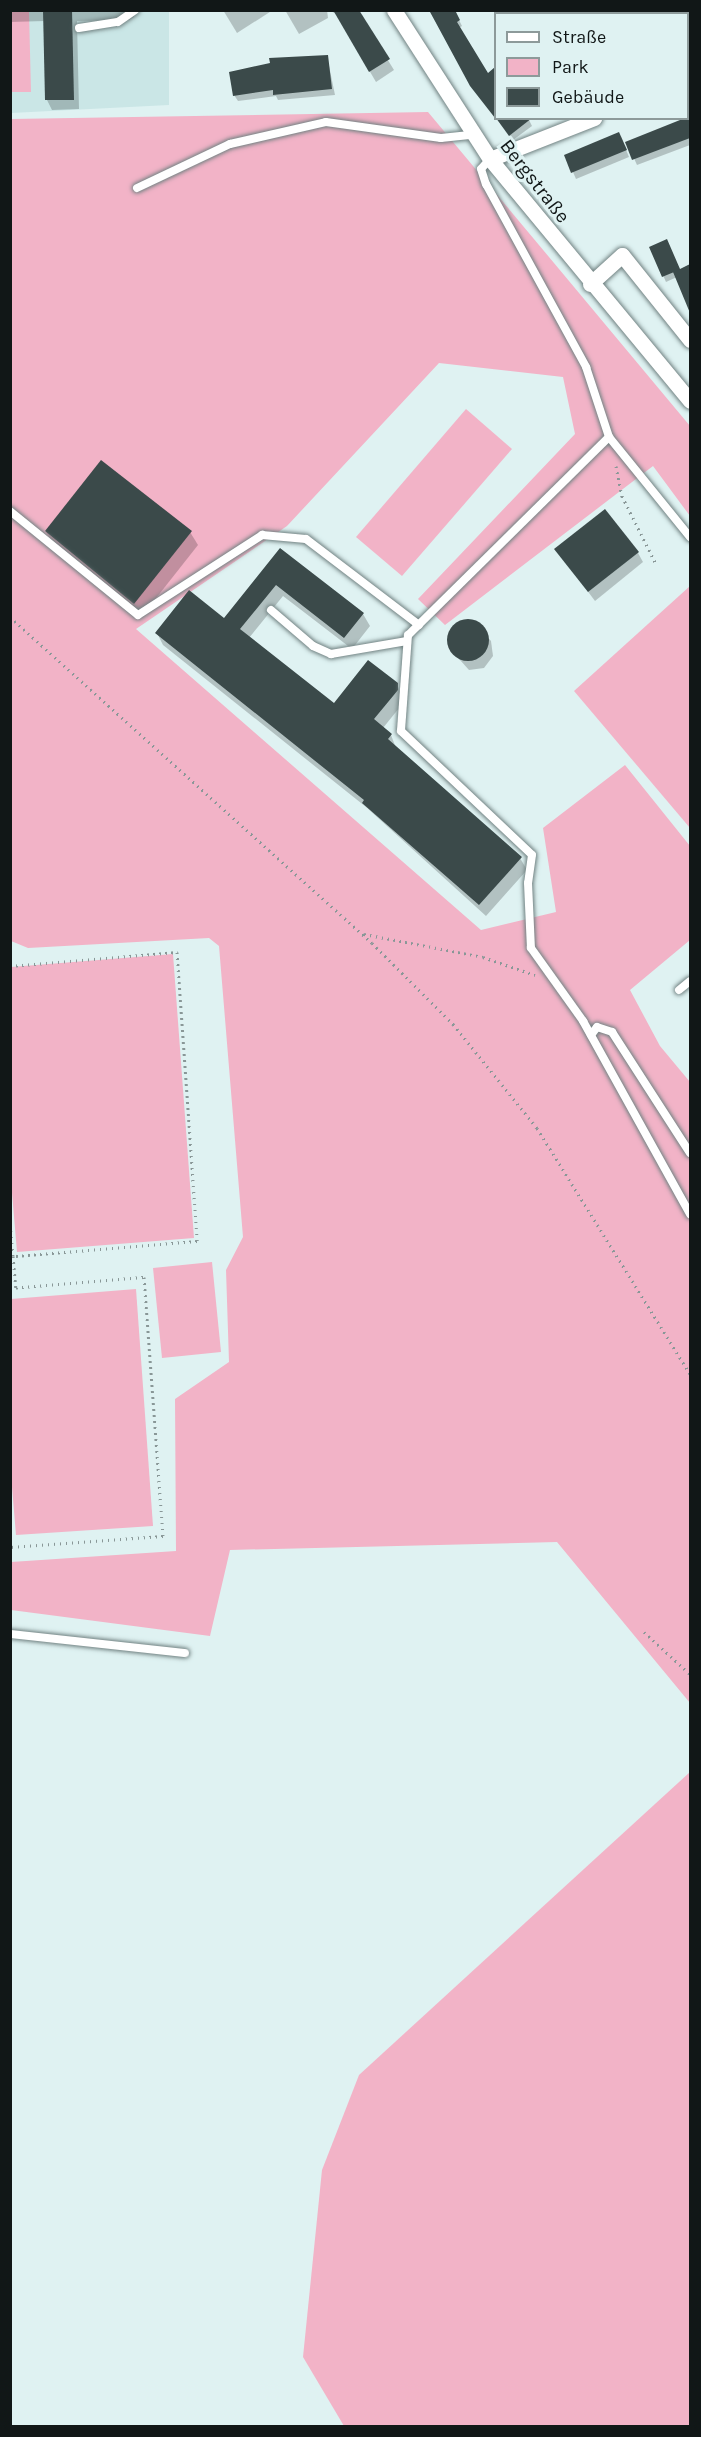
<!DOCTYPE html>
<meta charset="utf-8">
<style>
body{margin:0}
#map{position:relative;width:701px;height:2437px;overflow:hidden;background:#dff2f2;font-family:Karla,sans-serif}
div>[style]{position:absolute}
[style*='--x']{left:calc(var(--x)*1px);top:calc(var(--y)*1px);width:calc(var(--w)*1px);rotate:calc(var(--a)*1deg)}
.built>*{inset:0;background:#cae6e6}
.green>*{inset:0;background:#f2b3c7}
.shadow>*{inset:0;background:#0003}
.building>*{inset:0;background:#3b4a4a}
.round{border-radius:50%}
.path>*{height:3px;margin-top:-1.5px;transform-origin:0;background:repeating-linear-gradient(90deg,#899797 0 1.5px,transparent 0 6px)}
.roads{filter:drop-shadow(0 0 2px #718282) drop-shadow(0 0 2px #718282)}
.service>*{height:8px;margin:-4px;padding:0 4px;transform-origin:4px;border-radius:4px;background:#fff}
.minor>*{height:15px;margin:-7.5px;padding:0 7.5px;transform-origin:7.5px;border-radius:7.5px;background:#fff}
span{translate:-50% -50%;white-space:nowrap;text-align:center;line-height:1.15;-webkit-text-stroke:6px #dff2f2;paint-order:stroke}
.street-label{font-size:20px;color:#111717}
.frame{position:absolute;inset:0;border:12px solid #111717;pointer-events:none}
.legend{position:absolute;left:494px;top:12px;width:195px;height:108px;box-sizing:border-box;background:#dff2f2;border:2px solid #8d9a9a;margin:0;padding:8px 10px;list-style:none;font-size:18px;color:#111717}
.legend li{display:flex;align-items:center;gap:12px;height:30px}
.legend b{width:30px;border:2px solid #8d9a9a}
</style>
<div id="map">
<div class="built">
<div style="clip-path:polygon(10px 11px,169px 11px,169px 105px,11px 113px)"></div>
</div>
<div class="green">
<div style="clip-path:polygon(11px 12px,29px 12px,31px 92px,11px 92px)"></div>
<div style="clip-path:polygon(428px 112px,690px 426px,690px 516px,653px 466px,445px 625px,418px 599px,575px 434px,563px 377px,439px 363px,287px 526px,136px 629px,481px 930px,556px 912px,543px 828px,625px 765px,690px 846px,690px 940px,630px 990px,660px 1046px,690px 1082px,690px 1703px,557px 1542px,230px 1550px,210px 1636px,11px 1610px,11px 1562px,176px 1551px,175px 1399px,229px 1362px,226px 1270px,243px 1237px,219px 946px,209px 938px,28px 948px,11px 941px,11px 119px)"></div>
<div style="clip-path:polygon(466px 409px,512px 449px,402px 576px,356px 537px)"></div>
<div style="clip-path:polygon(690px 586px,690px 828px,574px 691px)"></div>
<div style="clip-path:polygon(173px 954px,194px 1238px,17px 1252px,10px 1169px,11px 967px)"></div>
<div style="clip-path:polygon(212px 1262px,221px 1352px,162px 1358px,153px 1268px)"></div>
<div style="clip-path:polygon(136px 1289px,153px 1526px,16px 1535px,10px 1463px,11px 1299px)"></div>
<div style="clip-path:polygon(690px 1772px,690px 2426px,344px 2426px,303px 2357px,322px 2170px,359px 2075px)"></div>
</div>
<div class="shadow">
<div style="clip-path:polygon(10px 10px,134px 10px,134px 17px,129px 20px,77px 21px,79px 109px,52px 110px,47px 100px,45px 21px,10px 22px)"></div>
<div style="clip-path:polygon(223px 10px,273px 10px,237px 33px)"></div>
<div style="clip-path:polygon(285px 10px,327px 10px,328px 18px,299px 34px)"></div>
<div style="clip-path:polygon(329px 10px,357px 10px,394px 70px,376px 82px,336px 14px)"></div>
<div style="clip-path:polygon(429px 10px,454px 10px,462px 26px,459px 28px,487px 75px,492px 71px,496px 76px,496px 117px,475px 91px)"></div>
<div style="clip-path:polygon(521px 10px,552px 10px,554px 14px,522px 14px)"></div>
<div style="clip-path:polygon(615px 10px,648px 10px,651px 14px,618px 14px)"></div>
<div style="clip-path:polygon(327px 56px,335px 95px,278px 100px,276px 96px,238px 101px,234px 95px)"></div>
<div style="clip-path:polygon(496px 118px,528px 118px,532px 126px,513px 140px)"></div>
<div style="clip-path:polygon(690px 118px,690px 145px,637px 165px,627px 143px)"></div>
<div style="clip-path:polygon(622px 140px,629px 157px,576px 179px,566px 156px)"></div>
<div style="clip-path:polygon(651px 248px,680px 271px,690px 265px,690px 310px,677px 277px,666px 282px)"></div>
<div style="clip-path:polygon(46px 532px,190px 532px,198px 545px,142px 616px,54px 544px)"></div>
<div style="clip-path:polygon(556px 549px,638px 553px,643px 562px,595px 601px)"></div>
<div style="clip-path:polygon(280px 550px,363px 614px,370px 626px,352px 649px,283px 596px,249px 638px,334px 706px,397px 684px,404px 702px,383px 728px,391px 735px,396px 748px,520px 858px,527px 870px,486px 916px,366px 807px,163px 645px,157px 633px,224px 620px)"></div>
<div style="clip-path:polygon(473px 621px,491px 641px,493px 656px,484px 668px,469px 670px,451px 650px,449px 635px,459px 623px)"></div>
</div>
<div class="building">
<div style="clip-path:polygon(43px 10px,72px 10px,74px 100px,45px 100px)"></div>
<div style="clip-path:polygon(333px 10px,359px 10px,390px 59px,369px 72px)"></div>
<div style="clip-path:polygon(429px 10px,455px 10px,460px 20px,457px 22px,488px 73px,495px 67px,495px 118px,470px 86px)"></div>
<div style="clip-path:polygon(328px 55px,332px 89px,273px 95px,273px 90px,233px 96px,229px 72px,270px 63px,269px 58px)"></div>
<div style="clip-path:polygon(690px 116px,690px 138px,632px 160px,625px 142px)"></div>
<div style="clip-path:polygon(496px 118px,532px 118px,509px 136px)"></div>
<div style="clip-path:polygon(619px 132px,627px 150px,571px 173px,564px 155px)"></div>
<div style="clip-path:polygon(667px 239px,680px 269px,690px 264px,690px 313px,673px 272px,679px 270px,662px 277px,649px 247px)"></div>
<div style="clip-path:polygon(101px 460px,192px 531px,134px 604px,45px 531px)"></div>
<div style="clip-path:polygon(605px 509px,639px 552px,588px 592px,554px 549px)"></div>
<div style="clip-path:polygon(280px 548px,364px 613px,344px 638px,276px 585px,240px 629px,334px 703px,368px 660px,398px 683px,398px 690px,374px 719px,392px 734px,388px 739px,522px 857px,479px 905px,362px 803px,364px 800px,155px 633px,189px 590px,224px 618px)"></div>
<div class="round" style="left:447px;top:619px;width:42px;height:42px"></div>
</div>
<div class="path">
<div style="--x:616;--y:466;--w:31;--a:79"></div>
<div style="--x:622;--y:496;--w:76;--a:63.4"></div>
<div style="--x:10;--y:617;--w:487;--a:42"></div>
<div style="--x:372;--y:943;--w:115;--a:45"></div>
<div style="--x:453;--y:1024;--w:134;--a:51.1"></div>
<div style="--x:537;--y:1128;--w:290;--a:58.1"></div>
<div style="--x:364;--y:934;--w:121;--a:10.9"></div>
<div style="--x:483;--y:957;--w:55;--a:19.1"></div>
<div style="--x:10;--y:966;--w:168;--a:-4.8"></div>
<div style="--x:177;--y:952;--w:290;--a:86"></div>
<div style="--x:197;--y:1241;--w:185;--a:175.3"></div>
<div style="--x:13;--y:1256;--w:37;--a:-95"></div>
<div style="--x:13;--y:1256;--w:32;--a:85"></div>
<div style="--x:10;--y:1288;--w:134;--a:-4.7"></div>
<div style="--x:144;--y:1277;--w:260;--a:85.8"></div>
<div style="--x:163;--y:1536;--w:153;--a:175.9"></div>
<div style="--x:644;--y:1632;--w:62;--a:42.4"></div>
</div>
<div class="roads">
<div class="service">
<div style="--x:79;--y:28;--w:39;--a:-9"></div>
<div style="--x:118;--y:22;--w:21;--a:-35"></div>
<div style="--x:490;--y:159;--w:13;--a:132"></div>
<div style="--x:481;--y:169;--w:16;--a:72"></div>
<div style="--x:486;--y:184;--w:209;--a:61.3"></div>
<div style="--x:586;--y:367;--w:74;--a:71.8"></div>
<div style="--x:609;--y:437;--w:129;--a:51"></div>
<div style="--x:137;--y:188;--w:103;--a:-25.3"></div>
<div style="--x:230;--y:144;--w:98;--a:-12.9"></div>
<div style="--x:326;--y:122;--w:116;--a:7.9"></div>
<div style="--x:441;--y:138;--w:31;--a:-6"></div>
<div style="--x:609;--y:437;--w:282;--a:135.4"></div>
<div style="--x:408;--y:635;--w:96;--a:94.2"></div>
<div style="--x:401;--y:731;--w:180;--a:43.4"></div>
<div style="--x:532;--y:855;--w:28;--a:98"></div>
<div style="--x:528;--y:883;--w:65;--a:87.4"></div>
<div style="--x:531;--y:948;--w:90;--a:54.5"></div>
<div style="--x:583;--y:1021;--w:221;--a:61"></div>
<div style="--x:10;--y:511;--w:165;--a:39.1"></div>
<div style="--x:138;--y:615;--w:148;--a:-32.8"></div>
<div style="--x:262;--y:535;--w:44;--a:5.2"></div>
<div style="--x:306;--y:539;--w:142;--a:37.3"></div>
<div style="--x:271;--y:610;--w:55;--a:40.6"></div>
<div style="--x:313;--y:646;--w:20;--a:24"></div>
<div style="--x:331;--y:654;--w:77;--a:-9.7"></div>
<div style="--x:679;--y:990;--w:14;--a:-39"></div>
<div style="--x:591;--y:1035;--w:10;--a:-53"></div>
<div style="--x:597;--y:1027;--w:16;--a:18"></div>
<div style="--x:612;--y:1032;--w:144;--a:57.2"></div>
<div style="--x:10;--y:1634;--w:176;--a:6.2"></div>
</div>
<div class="minor">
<div style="--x:394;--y:10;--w:177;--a:57.2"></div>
<div style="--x:490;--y:159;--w:314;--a:50.4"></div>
<div style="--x:583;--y:10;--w:4;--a:76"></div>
<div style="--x:688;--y:81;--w:2;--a:-27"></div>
<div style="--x:490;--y:159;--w:112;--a:-21.5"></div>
<div style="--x:590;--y:284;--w:43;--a:-42.2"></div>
<div style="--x:622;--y:255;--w:109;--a:51.3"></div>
</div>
</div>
<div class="street-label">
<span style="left:535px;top:181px;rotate:52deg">Bergstraße</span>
</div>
<div class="frame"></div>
<ul class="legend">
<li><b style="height:8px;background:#fff"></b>Straße</li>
<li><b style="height:16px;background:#f2b3c7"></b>Park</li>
<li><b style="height:16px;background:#3b4a4a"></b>Gebäude</li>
</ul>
</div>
